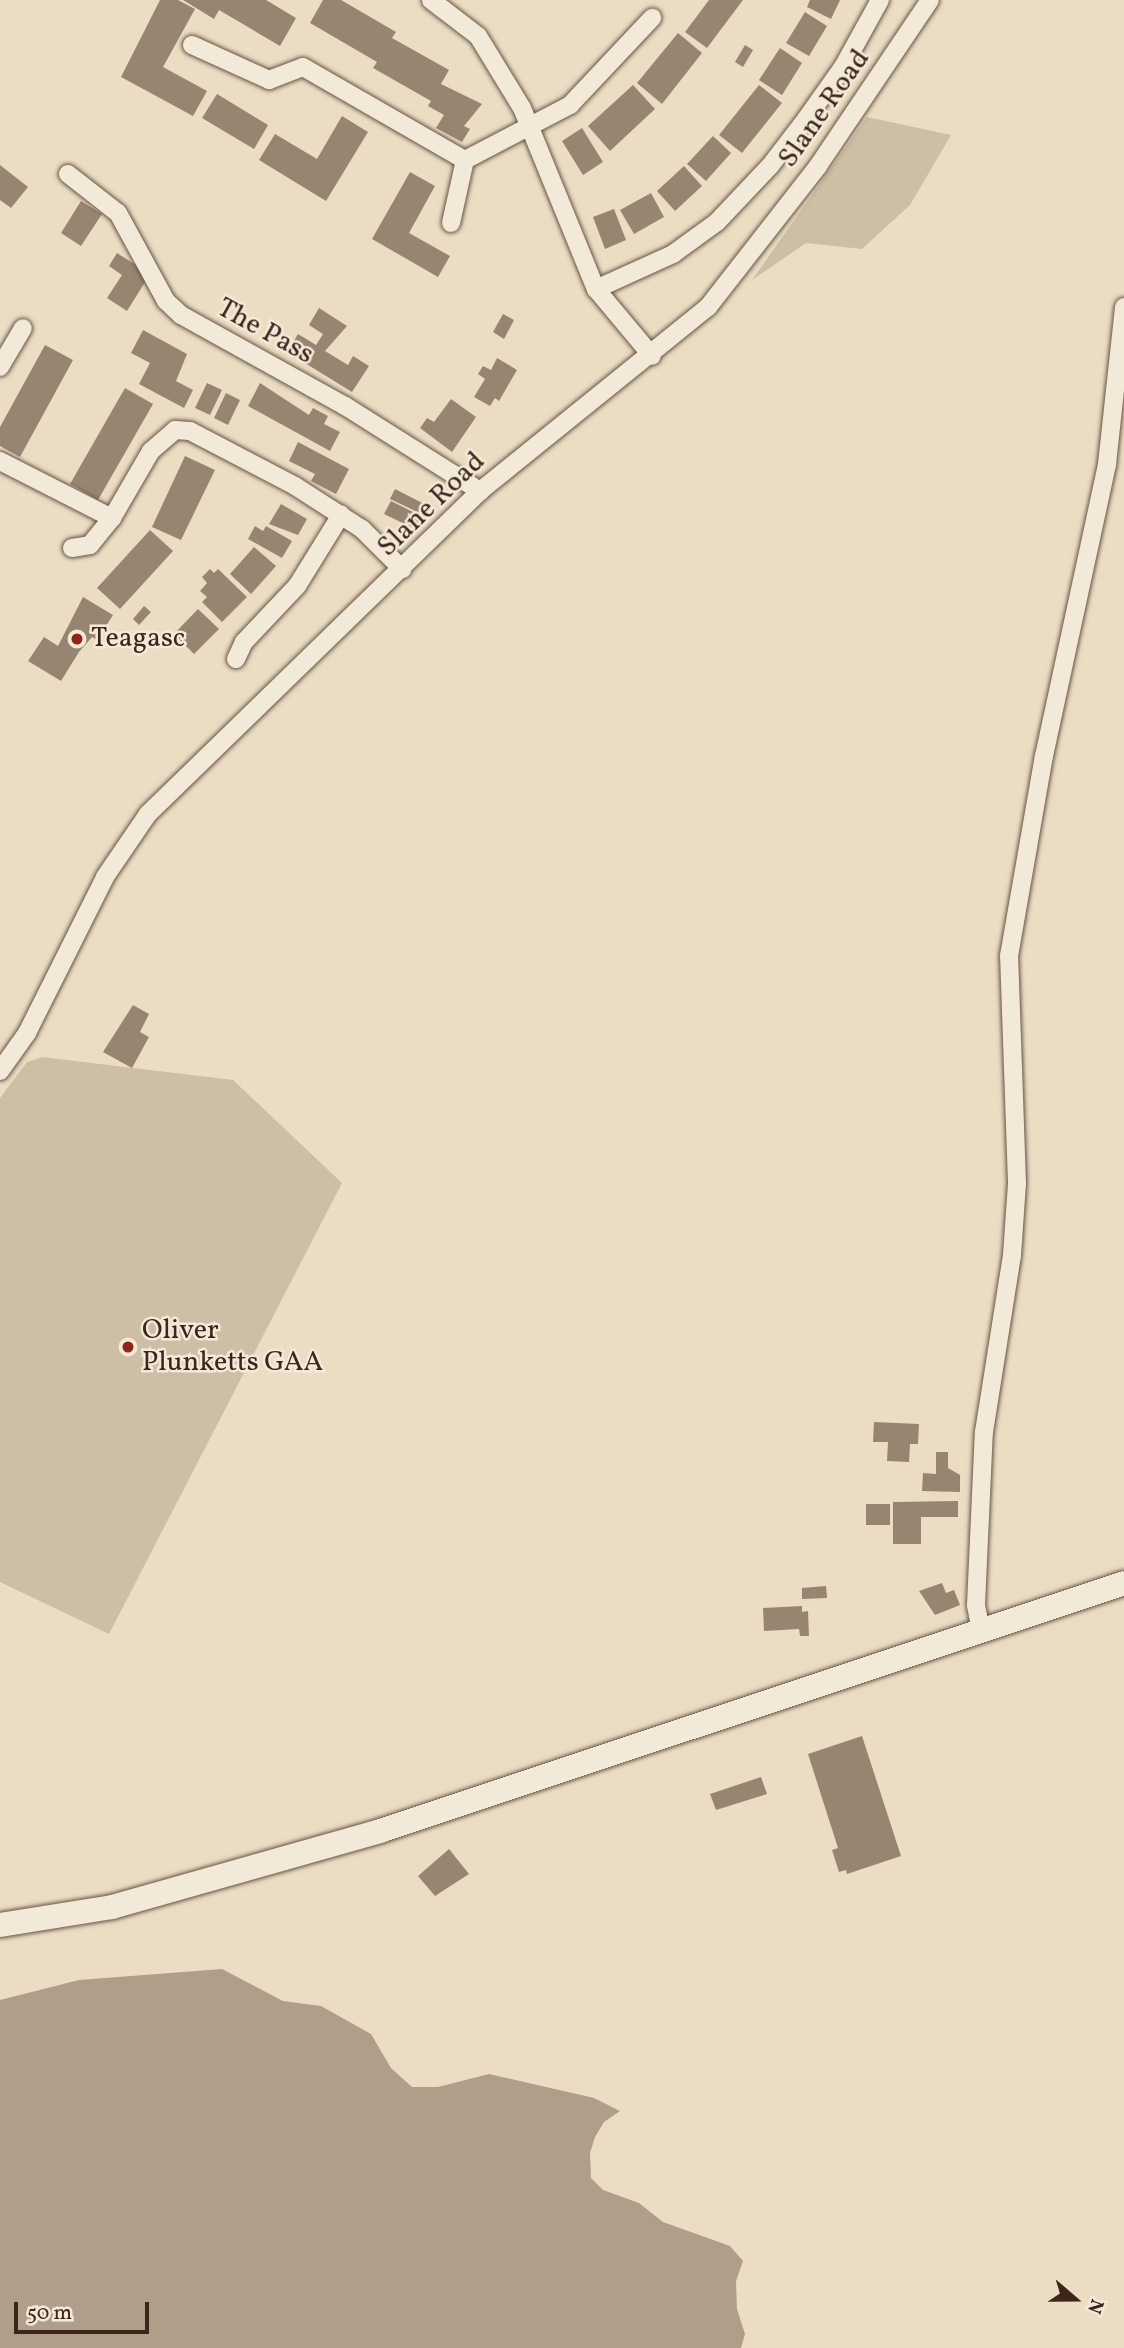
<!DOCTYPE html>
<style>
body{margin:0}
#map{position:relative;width:1124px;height:2348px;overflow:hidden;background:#ebddc3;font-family:Vollkorn,serif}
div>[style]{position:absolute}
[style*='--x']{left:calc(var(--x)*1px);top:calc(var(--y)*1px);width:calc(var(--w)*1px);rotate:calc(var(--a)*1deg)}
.green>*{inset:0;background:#cdbea6}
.water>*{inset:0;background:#b09e8a}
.building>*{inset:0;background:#978572}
.roads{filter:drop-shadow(0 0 2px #685345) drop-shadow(0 0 2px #685345)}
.street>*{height:18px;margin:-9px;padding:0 9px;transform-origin:9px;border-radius:9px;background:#f2e9d8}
.secondary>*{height:24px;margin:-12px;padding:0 12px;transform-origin:12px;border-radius:12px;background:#f2e9d8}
.dots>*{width:19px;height:19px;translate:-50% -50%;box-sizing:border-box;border:4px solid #f2e9d8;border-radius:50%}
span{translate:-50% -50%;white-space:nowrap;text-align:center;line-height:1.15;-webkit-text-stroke:5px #f2e9d8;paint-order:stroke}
.street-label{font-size:28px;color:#3d251b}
.poi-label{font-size:28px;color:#3d251b}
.left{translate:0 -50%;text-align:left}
.north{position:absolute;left:1040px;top:2264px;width:70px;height:70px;-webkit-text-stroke:5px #f2e9d8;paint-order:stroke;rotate:110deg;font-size:19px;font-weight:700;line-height:28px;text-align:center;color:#3d251b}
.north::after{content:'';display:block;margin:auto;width:24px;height:32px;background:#3d251b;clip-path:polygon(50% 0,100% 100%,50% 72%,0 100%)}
.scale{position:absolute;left:14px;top:2302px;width:135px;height:32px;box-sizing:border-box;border:4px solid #3d251b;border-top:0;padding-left:9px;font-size:21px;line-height:24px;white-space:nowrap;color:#3d251b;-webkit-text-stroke:5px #f2e9d8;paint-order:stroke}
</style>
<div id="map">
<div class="green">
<div style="clip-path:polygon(867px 117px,951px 135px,910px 205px,862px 249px,806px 243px,752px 280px)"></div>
<div style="clip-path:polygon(42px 1057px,233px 1080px,342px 1183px,109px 1634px,0 1582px,0 1098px,27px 1062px)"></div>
</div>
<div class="water">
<div style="clip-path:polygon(222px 1969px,283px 2001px,321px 2006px,371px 2034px,391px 2068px,412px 2087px,438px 2087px,489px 2074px,594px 2098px,620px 2111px,604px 2122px,595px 2137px,590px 2153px,591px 2178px,603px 2190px,639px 2203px,663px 2222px,730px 2246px,743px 2261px,736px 2281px,737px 2309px,745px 2334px,741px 2348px,0 2348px,0 2000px,79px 1980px)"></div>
</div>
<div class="building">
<div style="clip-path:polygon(160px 0,178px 0,195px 9px,163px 67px,207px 91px,193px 116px,121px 77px)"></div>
<div style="clip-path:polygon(183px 0,266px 0,296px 18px,280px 46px,219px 10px,214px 19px)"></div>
<div style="clip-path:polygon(323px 0,341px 0,396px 32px,392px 38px,449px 70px,441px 84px,482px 104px,464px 126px,470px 129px,462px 142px,436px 128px,444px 115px,428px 106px,431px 101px,373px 68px,377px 62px,310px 23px)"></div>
<div style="clip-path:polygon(709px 0,743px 0,707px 48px,685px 32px)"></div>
<div style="clip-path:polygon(810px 0,840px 0,831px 19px,807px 7px)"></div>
<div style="clip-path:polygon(805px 12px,827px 26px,809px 56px,786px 43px)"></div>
<div style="clip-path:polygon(678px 33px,702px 53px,662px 104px,637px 83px)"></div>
<div style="clip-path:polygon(745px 45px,753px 50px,743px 67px,735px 62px)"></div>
<div style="clip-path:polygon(780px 48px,802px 63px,782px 95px,759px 80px)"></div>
<div style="clip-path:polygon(633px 85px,655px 109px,610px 151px,588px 126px)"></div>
<div style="clip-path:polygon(759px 85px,782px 103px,742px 153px,719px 135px)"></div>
<div style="clip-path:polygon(217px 94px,268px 125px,254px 149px,202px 118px)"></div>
<div style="clip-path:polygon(342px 116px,368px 132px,326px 201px,259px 160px,275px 134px,317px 159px)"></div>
<div style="clip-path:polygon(582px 128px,603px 162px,583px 175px,562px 141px)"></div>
<div style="clip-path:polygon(713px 136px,731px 153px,706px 181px,687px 164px)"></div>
<div style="clip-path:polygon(0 165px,28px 187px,11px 208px,0 200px)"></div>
<div style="clip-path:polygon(684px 166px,702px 186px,675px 211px,657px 191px)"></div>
<div style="clip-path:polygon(410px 172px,435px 186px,409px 233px,450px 256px,438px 277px,372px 239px)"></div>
<div style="clip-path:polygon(651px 193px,664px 217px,634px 234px,620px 210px)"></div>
<div style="clip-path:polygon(81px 201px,102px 214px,81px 246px,61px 233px)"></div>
<div style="clip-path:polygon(614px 209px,626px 240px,605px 249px,593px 217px)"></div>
<div style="clip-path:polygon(117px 253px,150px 274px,127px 311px,107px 298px,122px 275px,109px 266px)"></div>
<div style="clip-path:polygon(319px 308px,347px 326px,325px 351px,348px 365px,353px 356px,369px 366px,352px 392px,287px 352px,298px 334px,316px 345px,323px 334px,309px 325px)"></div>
<div style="clip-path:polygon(503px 314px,514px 320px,504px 339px,493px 332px)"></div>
<div style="clip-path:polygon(143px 330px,187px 354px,176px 381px,193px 390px,184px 408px,139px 384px,150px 363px,131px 353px)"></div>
<div style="clip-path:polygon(45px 345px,73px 360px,20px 457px,0 446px,0 427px)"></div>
<div style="clip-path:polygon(497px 358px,517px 370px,499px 401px,495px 398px,490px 406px,474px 397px,485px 379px,478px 374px,483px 366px,491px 370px)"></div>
<div style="clip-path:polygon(207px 383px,222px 390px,210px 415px,195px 408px)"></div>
<div style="clip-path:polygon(260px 383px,309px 415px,313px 408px,328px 416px,324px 424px,340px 432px,330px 451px,248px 406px)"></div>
<div style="clip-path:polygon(125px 388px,153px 404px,98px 500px,70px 484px)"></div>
<div style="clip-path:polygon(226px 393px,240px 400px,228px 425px,214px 418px)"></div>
<div style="clip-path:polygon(451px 399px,476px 417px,452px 452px,420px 428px,427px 418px,434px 422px)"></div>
<div style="clip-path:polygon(298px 442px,349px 469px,336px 494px,311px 481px,315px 474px,289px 461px)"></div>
<div style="clip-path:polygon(185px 456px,215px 470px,181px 540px,152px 527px)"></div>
<div style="clip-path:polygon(395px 489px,434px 509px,426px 516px,390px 499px)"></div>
<div style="clip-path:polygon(391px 501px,425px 518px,413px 528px,384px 514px)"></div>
<div style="clip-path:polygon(281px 504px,307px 519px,298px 535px,269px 524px)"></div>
<div style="clip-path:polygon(255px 526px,263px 531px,266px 526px,292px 541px,282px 558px,248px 539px)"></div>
<div style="clip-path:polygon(150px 530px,173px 551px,120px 609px,97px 588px)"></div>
<div style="clip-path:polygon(254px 547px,276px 566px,251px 594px,230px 574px)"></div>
<div style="clip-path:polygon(210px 569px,214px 573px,218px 569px,247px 597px,222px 622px,202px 602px,207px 597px,200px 591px,207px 583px,202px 577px)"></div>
<div style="clip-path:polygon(83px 597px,113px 615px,97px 640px,92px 637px,79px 652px,61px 681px,28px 661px,44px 637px,58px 646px)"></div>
<div style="clip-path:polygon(144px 606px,151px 612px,139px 625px,133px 619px)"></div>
<div style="clip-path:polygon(198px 609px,219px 629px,194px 654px,174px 634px)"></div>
<div style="clip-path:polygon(133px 1005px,149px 1014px,140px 1032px,149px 1037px,132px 1068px,103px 1052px)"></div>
<div style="clip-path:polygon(874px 1422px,919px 1424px,918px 1444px,910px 1444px,909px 1462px,887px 1461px,888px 1442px,873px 1442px)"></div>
<div style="clip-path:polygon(936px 1452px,948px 1452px,948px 1468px,960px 1475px,960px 1492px,922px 1491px,923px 1473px,936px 1474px)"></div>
<div style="clip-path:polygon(958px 1501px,958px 1517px,921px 1517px,921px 1544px,893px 1544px,893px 1502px)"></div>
<div style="clip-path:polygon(866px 1504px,890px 1504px,890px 1525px,866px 1525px)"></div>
<div style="clip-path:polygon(942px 1583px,946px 1593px,954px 1590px,960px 1605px,935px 1615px,919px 1591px)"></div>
<div style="clip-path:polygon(826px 1586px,827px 1598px,802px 1599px,802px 1588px)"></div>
<div style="clip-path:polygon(802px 1606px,802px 1612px,808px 1611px,809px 1636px,800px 1636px,799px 1629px,764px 1631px,763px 1608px)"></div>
<div style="clip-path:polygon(862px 1736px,901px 1856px,847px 1874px,846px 1870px,839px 1872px,832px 1850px,838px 1848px,808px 1754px)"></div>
<div style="clip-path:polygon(761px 1777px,767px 1794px,716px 1810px,710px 1794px)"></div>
<div style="clip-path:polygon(449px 1849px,469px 1874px,435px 1896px,418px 1876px)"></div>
</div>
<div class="roads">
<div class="street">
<div style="--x:431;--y:0;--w:59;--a:37.5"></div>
<div style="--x:478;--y:36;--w:84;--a:58.6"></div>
<div style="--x:522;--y:108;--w:196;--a:67.8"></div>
<div style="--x:596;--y:289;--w:87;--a:50.1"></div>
<div style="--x:192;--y:45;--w:85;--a:24.4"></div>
<div style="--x:269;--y:80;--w:36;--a:-21"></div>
<div style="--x:303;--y:67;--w:187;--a:29.9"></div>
<div style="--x:465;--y:160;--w:119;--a:-27.6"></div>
<div style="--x:570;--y:105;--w:120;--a:-46.7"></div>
<div style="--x:68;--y:174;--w:63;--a:38"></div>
<div style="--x:118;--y:213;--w:100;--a:61.4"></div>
<div style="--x:166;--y:301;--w:21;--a:43"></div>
<div style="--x:181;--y:315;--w:188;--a:29"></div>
<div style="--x:345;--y:406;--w:160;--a:32.2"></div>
<div style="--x:451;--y:223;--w:65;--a:-77.5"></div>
<div style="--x:596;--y:289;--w:85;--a:-24.4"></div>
<div style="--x:673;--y:254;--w:54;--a:-36"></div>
<div style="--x:717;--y:222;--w:77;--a:-46.6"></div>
<div style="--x:770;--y:166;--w:59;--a:-52.5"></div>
<div style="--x:806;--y:119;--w:64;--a:-54.6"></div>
<div style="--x:843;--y:67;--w:77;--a:-61.1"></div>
<div style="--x:0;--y:367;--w:45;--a:-59.5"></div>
<div style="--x:0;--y:461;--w:126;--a:27"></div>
<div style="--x:72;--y:548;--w:18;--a:-9"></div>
<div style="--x:90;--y:545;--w:35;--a:-51"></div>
<div style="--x:112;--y:518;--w:78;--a:-59.8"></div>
<div style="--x:151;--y:451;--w:32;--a:-41"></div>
<div style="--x:175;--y:430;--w:15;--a:4"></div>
<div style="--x:190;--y:431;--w:119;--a:27.6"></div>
<div style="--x:295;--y:486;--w:80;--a:32.7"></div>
<div style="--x:362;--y:529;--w:57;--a:45"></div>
<div style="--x:236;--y:659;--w:19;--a:-65"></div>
<div style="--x:244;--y:642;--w:77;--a:-46.6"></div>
<div style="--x:297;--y:586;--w:84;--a:-58.2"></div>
<div style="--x:0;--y:1071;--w:47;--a:-54.6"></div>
<div style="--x:27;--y:1033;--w:174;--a:-63.4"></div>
<div style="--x:105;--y:877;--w:76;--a:-55.7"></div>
<div style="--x:148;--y:814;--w:463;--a:-44.2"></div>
<div style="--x:480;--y:491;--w:293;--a:-38.9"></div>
<div style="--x:708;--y:307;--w:179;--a:-52"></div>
<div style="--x:818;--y:166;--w:200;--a:-56"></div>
<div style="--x:981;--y:1631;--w:26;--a:-101"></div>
<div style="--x:976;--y:1605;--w:173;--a:-87.4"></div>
<div style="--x:984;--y:1432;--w:179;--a:-81"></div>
<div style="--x:1012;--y:1255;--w:72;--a:-86"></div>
<div style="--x:1017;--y:1183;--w:227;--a:-92"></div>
<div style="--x:1009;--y:956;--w:203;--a:-80.1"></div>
<div style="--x:1044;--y:756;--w:299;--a:-77.8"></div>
<div style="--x:1107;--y:464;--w:158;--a:-83.8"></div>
</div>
<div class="secondary">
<div style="--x:0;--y:1925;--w:113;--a:-9.1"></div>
<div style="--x:112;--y:1907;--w:279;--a:-15.8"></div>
<div style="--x:380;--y:1831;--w:784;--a:-18.43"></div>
</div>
</div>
<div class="dots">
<div style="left:77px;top:639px;background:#8f2418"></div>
<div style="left:128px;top:1347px;background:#8f2418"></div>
</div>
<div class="street-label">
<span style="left:825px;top:109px;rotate:-55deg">Slane Road</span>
<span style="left:265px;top:332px;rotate:29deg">The Pass</span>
<span style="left:432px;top:505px;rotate:-44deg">Slane Road</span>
</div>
<div class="poi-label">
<span class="left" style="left:91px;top:639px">Teagasc</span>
<span class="left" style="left:142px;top:1347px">Oliver<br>Plunketts GAA</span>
</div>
<div class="north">N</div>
<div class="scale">50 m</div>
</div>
